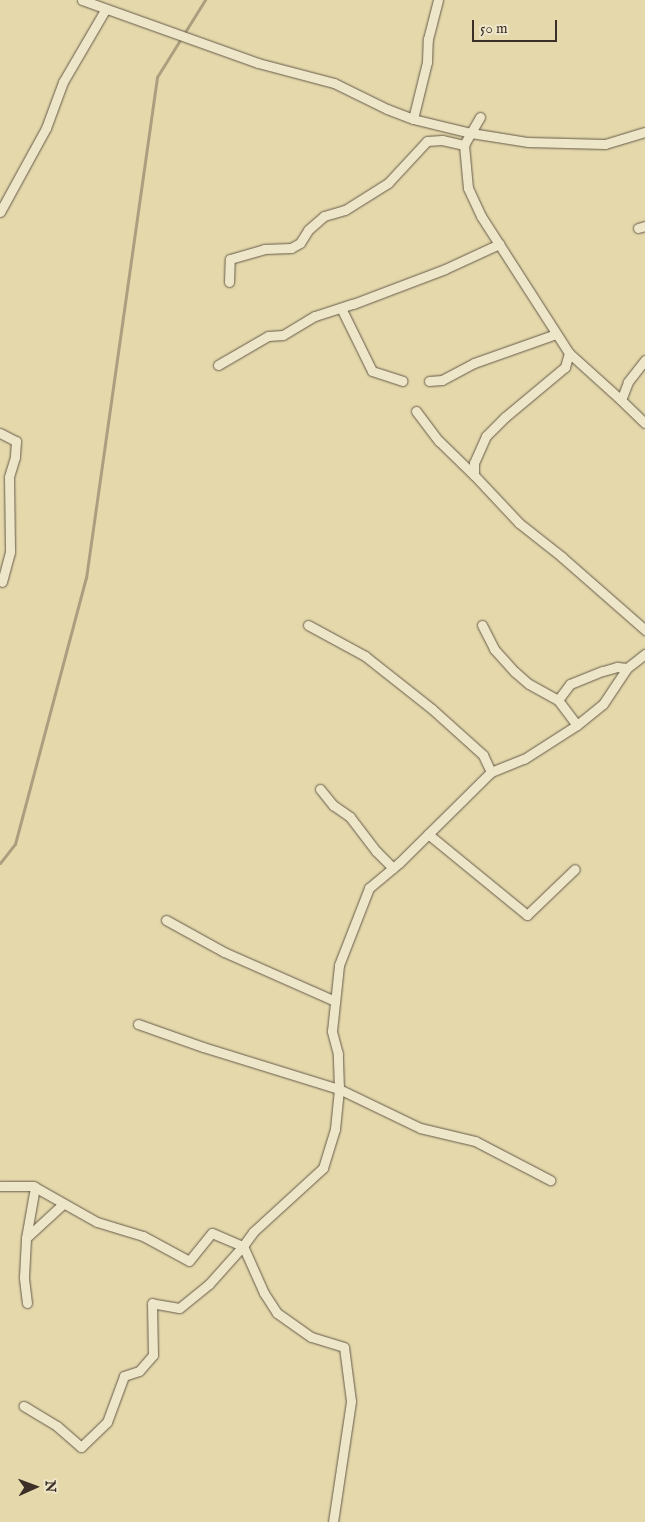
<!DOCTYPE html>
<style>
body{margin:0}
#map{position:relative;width:645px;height:1522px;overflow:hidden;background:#e5d9ac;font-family:"IM FELL English",serif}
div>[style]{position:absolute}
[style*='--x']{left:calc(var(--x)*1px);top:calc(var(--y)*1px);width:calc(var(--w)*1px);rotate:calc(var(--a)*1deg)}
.stream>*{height:3px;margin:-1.5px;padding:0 1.5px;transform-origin:1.5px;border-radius:1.5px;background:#ac9f7f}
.roads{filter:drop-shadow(0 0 1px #665a49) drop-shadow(0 0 1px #665a49)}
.street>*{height:9px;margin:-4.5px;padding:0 4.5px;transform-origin:4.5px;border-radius:4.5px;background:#eee6c9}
span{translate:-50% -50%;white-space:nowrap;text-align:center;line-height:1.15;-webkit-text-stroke:5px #eee6c9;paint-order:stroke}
.north{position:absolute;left:10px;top:1462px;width:50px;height:50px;-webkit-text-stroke:4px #eee6c9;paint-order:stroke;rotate:88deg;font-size:14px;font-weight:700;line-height:20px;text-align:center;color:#3c2f28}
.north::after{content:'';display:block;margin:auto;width:18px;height:22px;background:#3c2f28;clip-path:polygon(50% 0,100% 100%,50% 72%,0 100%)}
.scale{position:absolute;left:472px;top:20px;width:85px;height:22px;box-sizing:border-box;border:2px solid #3c2f28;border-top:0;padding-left:6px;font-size:15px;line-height:18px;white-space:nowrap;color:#3c2f28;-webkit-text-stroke:4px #eee6c9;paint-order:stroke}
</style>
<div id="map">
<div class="stream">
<div style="--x:0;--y:863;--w:24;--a:-52"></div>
<div style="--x:15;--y:844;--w:275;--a:-75.1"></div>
<div style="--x:86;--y:578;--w:506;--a:-81.93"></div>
<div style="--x:157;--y:77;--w:91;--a:-58.1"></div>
</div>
<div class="roads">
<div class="street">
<div style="--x:82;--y:0;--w:187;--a:19.7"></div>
<div style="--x:258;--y:63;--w:79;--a:14.7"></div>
<div style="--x:334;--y:83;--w:59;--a:26.1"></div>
<div style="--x:387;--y:109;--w:28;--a:21"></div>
<div style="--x:413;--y:119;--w:60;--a:13.6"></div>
<div style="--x:471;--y:133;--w:58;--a:9"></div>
<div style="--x:528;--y:142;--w:77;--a:1.5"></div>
<div style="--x:605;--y:144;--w:42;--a:-16.7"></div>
<div style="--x:480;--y:117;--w:32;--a:120"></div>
<div style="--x:464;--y:145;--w:43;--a:84.7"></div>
<div style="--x:468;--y:188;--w:31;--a:65"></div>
<div style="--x:481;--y:216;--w:163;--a:57.3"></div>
<div style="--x:569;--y:353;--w:70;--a:42.1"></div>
<div style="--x:413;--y:119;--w:59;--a:-76.2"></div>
<div style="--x:427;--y:62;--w:23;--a:-88"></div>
<div style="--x:428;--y:39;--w:40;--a:-75.6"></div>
<div style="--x:0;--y:212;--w:96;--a:-61.3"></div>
<div style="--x:46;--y:128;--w:49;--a:-69.7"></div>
<div style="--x:63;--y:82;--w:83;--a:-59.7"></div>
<div style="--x:638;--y:228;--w:7;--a:-16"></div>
<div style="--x:229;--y:282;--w:23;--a:-88"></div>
<div style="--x:230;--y:259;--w:35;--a:-16"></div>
<div style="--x:264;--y:249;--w:27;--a:-2"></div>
<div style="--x:291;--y:248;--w:10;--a:-29"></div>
<div style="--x:300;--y:243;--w:15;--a:-58"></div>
<div style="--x:308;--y:230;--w:21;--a:-41"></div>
<div style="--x:324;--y:216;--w:22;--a:-16"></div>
<div style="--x:345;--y:210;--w:51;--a:-32.1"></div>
<div style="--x:388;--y:183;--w:57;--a:-47.1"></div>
<div style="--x:427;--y:141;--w:15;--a:-4"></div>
<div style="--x:442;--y:140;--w:23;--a:13"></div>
<div style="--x:341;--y:308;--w:70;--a:63.8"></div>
<div style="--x:372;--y:371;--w:32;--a:18"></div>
<div style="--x:569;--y:353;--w:15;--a:106"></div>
<div style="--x:565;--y:367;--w:78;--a:140.2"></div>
<div style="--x:505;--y:417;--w:27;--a:135"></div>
<div style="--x:486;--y:436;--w:30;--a:114"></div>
<div style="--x:474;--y:463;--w:12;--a:90"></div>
<div style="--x:474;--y:475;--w:66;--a:46.8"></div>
<div style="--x:519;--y:523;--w:55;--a:38.3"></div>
<div style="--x:562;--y:557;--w:111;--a:41.3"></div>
<div style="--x:645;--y:360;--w:28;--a:128"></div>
<div style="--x:628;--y:382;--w:19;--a:111"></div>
<div style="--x:621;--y:400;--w:33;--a:44"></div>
<div style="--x:218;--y:365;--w:58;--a:-30.1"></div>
<div style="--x:268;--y:336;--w:15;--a:-4"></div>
<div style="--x:283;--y:335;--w:37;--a:-31"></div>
<div style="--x:315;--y:316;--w:40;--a:-18"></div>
<div style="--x:353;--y:304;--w:98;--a:-20.8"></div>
<div style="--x:445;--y:269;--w:60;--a:-24.8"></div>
<div style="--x:429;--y:381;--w:13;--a:-4"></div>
<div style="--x:442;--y:380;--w:36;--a:-28"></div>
<div style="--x:474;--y:363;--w:87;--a:-19.5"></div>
<div style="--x:416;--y:411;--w:38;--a:53"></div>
<div style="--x:439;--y:441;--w:49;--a:44.2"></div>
<div style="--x:0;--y:433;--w:18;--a:27"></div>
<div style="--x:16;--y:441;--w:16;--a:94"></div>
<div style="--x:15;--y:457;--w:21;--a:107"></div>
<div style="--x:9;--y:477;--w:75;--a:89.2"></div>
<div style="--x:10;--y:552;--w:31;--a:105"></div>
<div style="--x:308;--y:625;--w:65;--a:28.5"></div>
<div style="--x:365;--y:656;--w:85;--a:38.3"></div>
<div style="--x:432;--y:709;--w:69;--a:42"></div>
<div style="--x:483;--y:755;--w:19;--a:65"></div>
<div style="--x:482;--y:625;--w:27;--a:63"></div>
<div style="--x:494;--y:649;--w:31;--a:48"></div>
<div style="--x:515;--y:672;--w:18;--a:41"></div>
<div style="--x:529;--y:684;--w:33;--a:29"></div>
<div style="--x:558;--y:700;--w:31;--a:53"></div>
<div style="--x:558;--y:700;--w:20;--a:-53"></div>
<div style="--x:570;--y:684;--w:35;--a:-22"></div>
<div style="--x:603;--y:671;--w:15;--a:-16"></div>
<div style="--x:617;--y:667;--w:10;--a:6"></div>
<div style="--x:320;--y:789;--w:21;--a:51"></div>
<div style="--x:333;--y:805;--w:21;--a:35"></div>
<div style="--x:350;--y:817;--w:43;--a:52.6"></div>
<div style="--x:376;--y:851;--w:24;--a:45"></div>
<div style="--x:428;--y:834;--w:128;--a:39.3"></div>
<div style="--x:527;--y:915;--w:66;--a:-43.8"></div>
<div style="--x:166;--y:920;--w:66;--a:28.9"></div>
<div style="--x:224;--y:952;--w:121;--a:23.8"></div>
<div style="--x:138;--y:1024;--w:69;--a:19.5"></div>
<div style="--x:203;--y:1047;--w:142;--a:17.2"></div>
<div style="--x:339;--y:1089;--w:90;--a:25.7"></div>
<div style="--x:420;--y:1128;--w:57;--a:13.3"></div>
<div style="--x:475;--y:1141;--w:85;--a:27.5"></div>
<div style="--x:0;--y:1186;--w:33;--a:0"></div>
<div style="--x:33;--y:1186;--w:73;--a:29.4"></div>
<div style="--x:97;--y:1222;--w:48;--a:16.9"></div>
<div style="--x:143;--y:1236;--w:52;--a:28.5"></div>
<div style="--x:189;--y:1261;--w:36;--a:-51"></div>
<div style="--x:212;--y:1233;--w:34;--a:23"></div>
<div style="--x:243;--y:1246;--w:51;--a:131.8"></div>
<div style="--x:209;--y:1284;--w:38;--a:141"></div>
<div style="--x:179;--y:1308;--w:27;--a:-170"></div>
<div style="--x:152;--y:1303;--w:52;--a:88.9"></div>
<div style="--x:153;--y:1355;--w:21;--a:131"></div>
<div style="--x:139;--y:1371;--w:16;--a:162"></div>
<div style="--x:124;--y:1376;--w:49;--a:110.3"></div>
<div style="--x:107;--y:1422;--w:36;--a:136"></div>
<div style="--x:81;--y:1447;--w:32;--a:-139"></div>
<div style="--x:57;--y:1426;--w:39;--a:-149"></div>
<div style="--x:26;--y:1238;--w:52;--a:-80"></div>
<div style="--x:27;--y:1303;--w:26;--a:-97"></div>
<div style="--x:24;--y:1277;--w:39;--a:-87"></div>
<div style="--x:26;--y:1238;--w:50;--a:-42.6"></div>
<div style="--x:333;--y:1522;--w:122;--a:-81.5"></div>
<div style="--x:351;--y:1401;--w:54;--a:-97.4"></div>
<div style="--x:344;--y:1347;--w:34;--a:-163"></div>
<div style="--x:311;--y:1337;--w:42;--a:-144.8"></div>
<div style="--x:277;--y:1313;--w:24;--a:-123"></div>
<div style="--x:264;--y:1293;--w:51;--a:-114.1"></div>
<div style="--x:243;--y:1246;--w:17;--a:-54"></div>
<div style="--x:253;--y:1232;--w:95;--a:-42.4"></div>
<div style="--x:323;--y:1168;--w:41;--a:-72.9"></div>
<div style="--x:335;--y:1129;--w:40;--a:-84.3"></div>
<div style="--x:339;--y:1089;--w:35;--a:-92"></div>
<div style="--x:338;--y:1054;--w:24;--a:-105"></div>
<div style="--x:332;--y:1031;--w:66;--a:-83.9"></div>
<div style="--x:339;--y:965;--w:83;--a:-68.7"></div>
<div style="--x:369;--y:888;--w:39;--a:-40"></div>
<div style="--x:399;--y:863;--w:129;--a:-44.7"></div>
<div style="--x:491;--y:772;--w:35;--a:-22"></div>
<div style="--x:524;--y:759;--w:63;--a:-32.7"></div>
<div style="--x:577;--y:725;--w:33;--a:-39"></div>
<div style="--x:603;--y:704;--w:43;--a:-56.3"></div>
<div style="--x:627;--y:668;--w:23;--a:-38"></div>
</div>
</div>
<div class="north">N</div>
<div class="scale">50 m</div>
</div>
